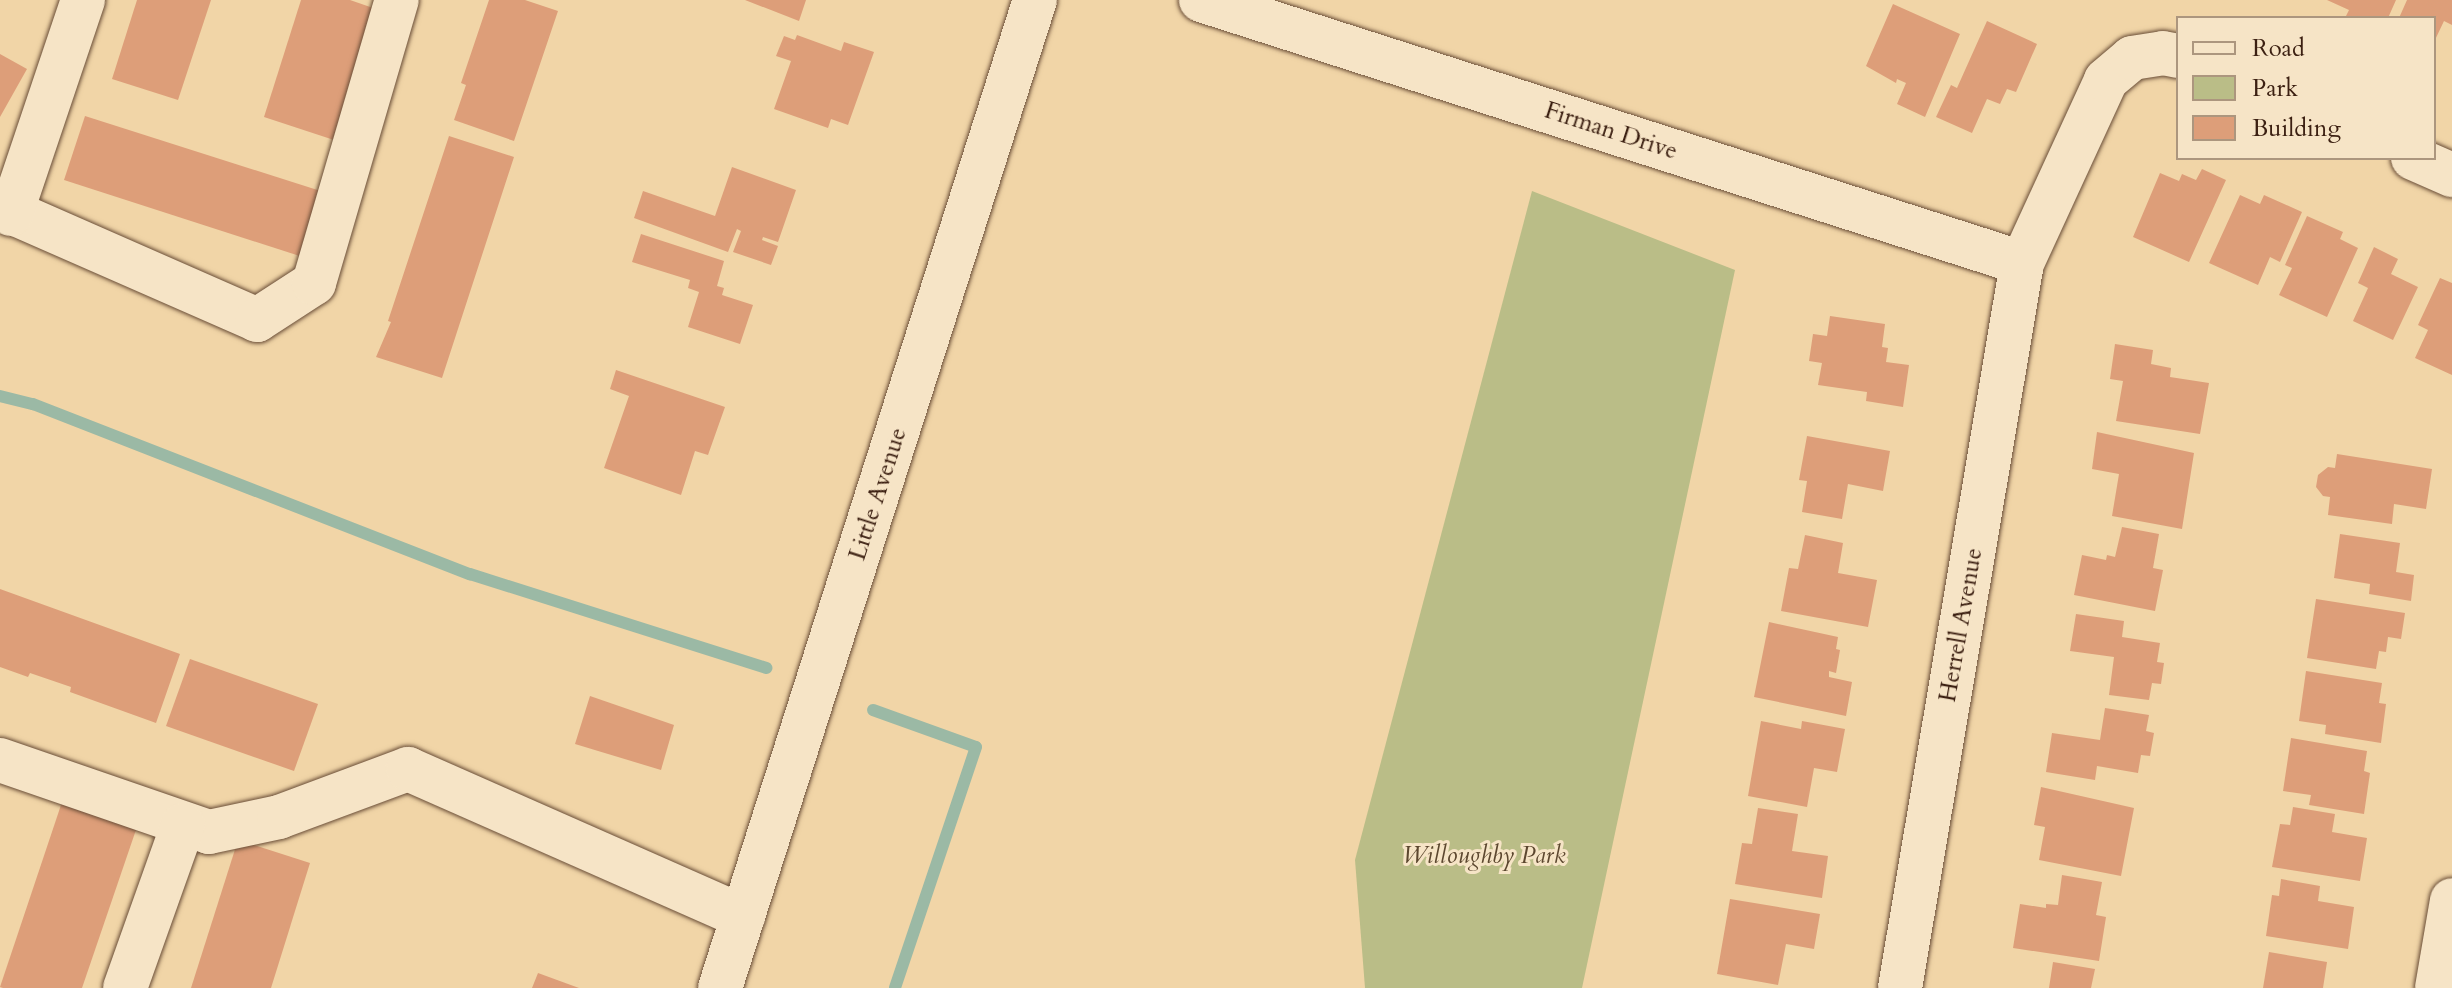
<!DOCTYPE html>
<style>
body{margin:0}
#map{position:relative;width:2452px;height:988px;overflow:hidden;background:#f1d5a7;font-family:Cardo,serif}
div>[style]{position:absolute}
[style*='--x']{left:calc(var(--x)*1px);top:calc(var(--y)*1px);width:calc(var(--w)*1px);rotate:calc(var(--a)*1deg)}
.green>*{inset:0;background:#babd87}
.stream>*{height:12px;margin:-6px;padding:0 6px;transform-origin:6px;border-radius:6px;background:#9bb9a5}
.building>*{inset:0;background:#dd9e79}
.roads{filter:drop-shadow(0 0 2px #694d37) drop-shadow(0 0 2px #694d37)}
.minor>*{height:44px;margin:-22px;padding:0 22px;transform-origin:22px;border-radius:22px;background:#f6e4c6}
span{translate:-50% -50%;white-space:nowrap;text-align:center;line-height:1.15;-webkit-text-stroke:6px #f6e4c6;paint-order:stroke}
.street-label{font-size:24px;color:#3c2012}
.park-label{font-size:24px;color:#5c472f;font-style:italic}
.legend{position:absolute;left:2176px;top:16px;width:260px;height:144px;box-sizing:border-box;background:#f6e4c6;border:2px solid #ac967e;margin:0;padding:10px 14px;list-style:none;font-size:24px;color:#3c2012}
.legend li{display:flex;align-items:center;gap:16px;height:40px}
.legend b{width:40px;border:2px solid #ac967e}
</style>
<div id="map">
<div class="green">
<div style="clip-path:polygon(1532px 191px,1735px 270px,1582px 988px,1365px 988px,1355px 860px)"></div>
</div>
<div class="stream">
<div style="--x:0;--y:396;--w:34;--a:14"></div>
<div style="--x:33;--y:404;--w:469;--a:21.3"></div>
<div style="--x:470;--y:574;--w:311;--a:17.6"></div>
<div style="--x:873;--y:710;--w:109;--a:19.8"></div>
<div style="--x:976;--y:747;--w:254;--a:108.6"></div>
</div>
<div class="building">
<div style="clip-path:polygon(137px 0,211px 0,178px 100px,112px 79px)"></div>
<div style="clip-path:polygon(301px 0,350px 0,376px 9px,337px 141px,264px 117px)"></div>
<div style="clip-path:polygon(489px 0,525px 0,558px 11px,514px 141px,454px 120px,466px 85px,461px 83px)"></div>
<div style="clip-path:polygon(745px 0,806px 0,799px 21px)"></div>
<div style="clip-path:polygon(2327px 0,2396px 0,2388px 18px,2345px 18px,2349px 10px)"></div>
<div style="clip-path:polygon(2407px 0,2452px 0,2452px 25px,2444px 21px,2434px 42px,2434px 18px,2399px 18px)"></div>
<div style="clip-path:polygon(1893px 4px,1960px 34px,1925px 117px,1897px 104px,1906px 83px,1897px 79px,1896px 83px,1866px 66px)"></div>
<div style="clip-path:polygon(1987px 21px,2037px 44px,2016px 92px,2007px 89px,2000px 104px,1987px 99px,1972px 133px,1936px 117px,1951px 85px,1957px 88px)"></div>
<div style="clip-path:polygon(797px 35px,841px 51px,844px 42px,874px 52px,848px 125px,831px 119px,828px 128px,774px 109px,791px 61px,776px 56px,784px 36px,795px 40px)"></div>
<div style="clip-path:polygon(0 54px,27px 69px,0 117px)"></div>
<div style="clip-path:polygon(85px 116px,330px 194px,309px 259px,64px 180px)"></div>
<div style="clip-path:polygon(449px 136px,514px 157px,442px 378px,376px 357px,391px 322px,388px 321px)"></div>
<div style="clip-path:polygon(732px 167px,796px 190px,778px 242px,763px 237px,762px 240px,778px 246px,771px 265px,733px 252px,741px 231px,737px 229px,728px 252px,634px 218px,643px 191px,715px 216px)"></div>
<div style="clip-path:polygon(2202px 169px,2226px 180px,2189px 262px,2133px 237px,2160px 173px,2179px 181px,2182px 174px,2196px 180px)"></div>
<div style="clip-path:polygon(2240px 195px,2260px 204px,2264px 195px,2302px 212px,2280px 262px,2270px 257px,2258px 285px,2209px 263px)"></div>
<div style="clip-path:polygon(2307px 216px,2343px 232px,2340px 239px,2358px 248px,2327px 317px,2279px 295px,2292px 268px,2285px 265px)"></div>
<div style="clip-path:polygon(641px 234px,724px 261px,717px 286px,724px 288px,722px 295px,753px 305px,740px 344px,688px 327px,699px 292px,688px 288px,690px 280px,632px 262px)"></div>
<div style="clip-path:polygon(2374px 247px,2398px 259px,2391px 274px,2418px 287px,2393px 340px,2353px 321px,2368px 288px,2358px 283px)"></div>
<div style="clip-path:polygon(2440px 278px,2452px 283px,2452px 375px,2415px 358px,2428px 330px,2418px 325px)"></div>
<div style="clip-path:polygon(1830px 316px,1885px 324px,1882px 347px,1888px 348px,1886px 362px,1909px 365px,1903px 407px,1866px 401px,1867px 392px,1818px 385px,1822px 363px,1809px 361px,1813px 334px,1827px 336px)"></div>
<div style="clip-path:polygon(2115px 344px,2153px 350px,2151px 364px,2171px 368px,2170px 377px,2209px 383px,2200px 434px,2116px 421px,2123px 381px,2110px 379px)"></div>
<div style="clip-path:polygon(616px 370px,725px 407px,708px 455px,695px 451px,681px 495px,604px 468px,629px 396px,610px 389px)"></div>
<div style="clip-path:polygon(2097px 432px,2194px 453px,2182px 529px,2112px 516px,2119px 474px,2092px 469px)"></div>
<div style="clip-path:polygon(1807px 436px,1890px 451px,1883px 491px,1848px 484px,1842px 519px,1802px 512px,1807px 481px,1799px 480px)"></div>
<div style="clip-path:polygon(2337px 454px,2432px 469px,2426px 509px,2394px 504px,2392px 524px,2328px 515px,2330px 497px,2323px 496px,2316px 487px,2318px 475px,2328px 467px,2335px 468px)"></div>
<div style="clip-path:polygon(2122px 527px,2159px 534px,2153px 568px,2163px 570px,2155px 611px,2074px 595px,2082px 555px,2106px 560px,2107px 555px,2115px 557px)"></div>
<div style="clip-path:polygon(2340px 534px,2400px 543px,2396px 572px,2414px 575px,2411px 601px,2369px 594px,2370px 584px,2334px 578px)"></div>
<div style="clip-path:polygon(1805px 535px,1843px 543px,1838px 573px,1877px 580px,1868px 627px,1781px 611px,1789px 568px,1798px 569px)"></div>
<div style="clip-path:polygon(0 589px,180px 654px,156px 723px,70px 692px,71px 687px,30px 673px,28px 677px,0 667px)"></div>
<div style="clip-path:polygon(2316px 599px,2405px 613px,2401px 639px,2388px 637px,2386px 652px,2379px 651px,2376px 669px,2307px 658px)"></div>
<div style="clip-path:polygon(2076px 614px,2124px 621px,2122px 637px,2160px 643px,2157px 662px,2164px 663px,2161px 684px,2152px 683px,2149px 700px,2109px 695px,2114px 657px,2070px 651px)"></div>
<div style="clip-path:polygon(1769px 622px,1838px 637px,1836px 649px,1840px 650px,1836px 673px,1829px 671px,1829px 677px,1852px 682px,1846px 716px,1754px 697px)"></div>
<div style="clip-path:polygon(190px 659px,318px 704px,294px 771px,166px 726px)"></div>
<div style="clip-path:polygon(2306px 671px,2382px 683px,2379px 703px,2386px 704px,2381px 743px,2325px 734px,2326px 725px,2299px 721px)"></div>
<div style="clip-path:polygon(590px 696px,674px 725px,661px 770px,575px 744px)"></div>
<div style="clip-path:polygon(2105px 708px,2149px 715px,2146px 731px,2154px 733px,2150px 756px,2141px 755px,2138px 773px,2097px 766px,2095px 780px,2046px 772px,2052px 733px,2100px 740px)"></div>
<div style="clip-path:polygon(1761px 721px,1801px 729px,1802px 721px,1845px 729px,1837px 772px,1814px 768px,1807px 807px,1748px 796px)"></div>
<div style="clip-path:polygon(2291px 738px,2367px 751px,2364px 771px,2370px 773px,2364px 814px,2309px 805px,2311px 795px,2283px 791px)"></div>
<div style="clip-path:polygon(2041px 787px,2134px 808px,2121px 876px,2039px 860px,2045px 827px,2034px 825px)"></div>
<div style="clip-path:polygon(64px 796px,139px 821px,82px 988px,3px 988px,0 987px)"></div>
<div style="clip-path:polygon(2293px 807px,2335px 814px,2332px 832px,2367px 838px,2360px 881px,2272px 867px,2280px 824px,2290px 825px)"></div>
<div style="clip-path:polygon(1758px 808px,1798px 814px,1792px 851px,1828px 856px,1822px 898px,1735px 884px,1742px 843px,1752px 844px)"></div>
<div style="clip-path:polygon(238px 840px,310px 863px,271px 988px,191px 988px)"></div>
<div style="clip-path:polygon(2062px 875px,2102px 882px,2096px 915px,2106px 917px,2099px 961px,2013px 948px,2020px 904px,2046px 908px,2046px 904px,2058px 905px)"></div>
<div style="clip-path:polygon(2281px 879px,2320px 886px,2318px 901px,2354px 907px,2348px 949px,2266px 936px,2272px 895px,2279px 896px)"></div>
<div style="clip-path:polygon(1730px 899px,1820px 914px,1814px 949px,1786px 944px,1778px 985px,1717px 974px)"></div>
<div style="clip-path:polygon(2269px 952px,2327px 962px,2323px 988px,2263px 988px)"></div>
<div style="clip-path:polygon(2053px 962px,2095px 969px,2091px 988px,2049px 988px)"></div>
<div style="clip-path:polygon(538px 973px,579px 988px,532px 988px)"></div>
</div>
<div class="roads">
<div class="minor">
<div style="--x:1201;--y:0;--w:862;--a:17.76"></div>
<div style="--x:2413;--y:158;--w:43;--a:23.6"></div>
<div style="--x:0;--y:207;--w:281;--a:23.7"></div>
<div style="--x:257;--y:320;--w:68;--a:-33"></div>
<div style="--x:314;--y:283;--w:295;--a:-73.7"></div>
<div style="--x:11;--y:214;--w:226;--a:-71.4"></div>
<div style="--x:0;--y:760;--w:221;--a:19"></div>
<div style="--x:209;--y:832;--w:72;--a:-12.1"></div>
<div style="--x:279;--y:817;--w:138;--a:-20.4"></div>
<div style="--x:408;--y:769;--w:366;--a:23.8"></div>
<div style="--x:125;--y:988;--w:173;--a:-70.4"></div>
<div style="--x:720;--y:988;--w:1037;--a:-72.32"></div>
<div style="--x:1900;--y:988;--w:735;--a:-80.45"></div>
<div style="--x:2022;--y:263;--w:201;--a:-65.3"></div>
<div style="--x:2106;--y:80;--w:34;--a:-40"></div>
<div style="--x:2132;--y:58;--w:31;--a:-9"></div>
<div style="--x:2163;--y:53;--w:15;--a:11"></div>
<div style="--x:2437;--y:988;--w:89;--a:-80.3"></div>
</div>
</div>
<div class="street-label">
<span style="left:1611px;top:131px;rotate:18deg">Firman Drive</span>
<span style="left:878px;top:494px;rotate:-72deg">Little Avenue</span>
<span style="left:1961px;top:625px;rotate:-80deg">Herrell Avenue</span>
</div>
<div class="park-label">
<span style="left:1484px;top:856px">Willoughby Park</span>
</div>
<ul class="legend">
<li><b style="height:10px;background:#f6e4c6"></b>Road</li>
<li><b style="height:22px;background:#babd87"></b>Park</li>
<li><b style="height:22px;background:#dd9e79"></b>Building</li>
</ul>
</div>
